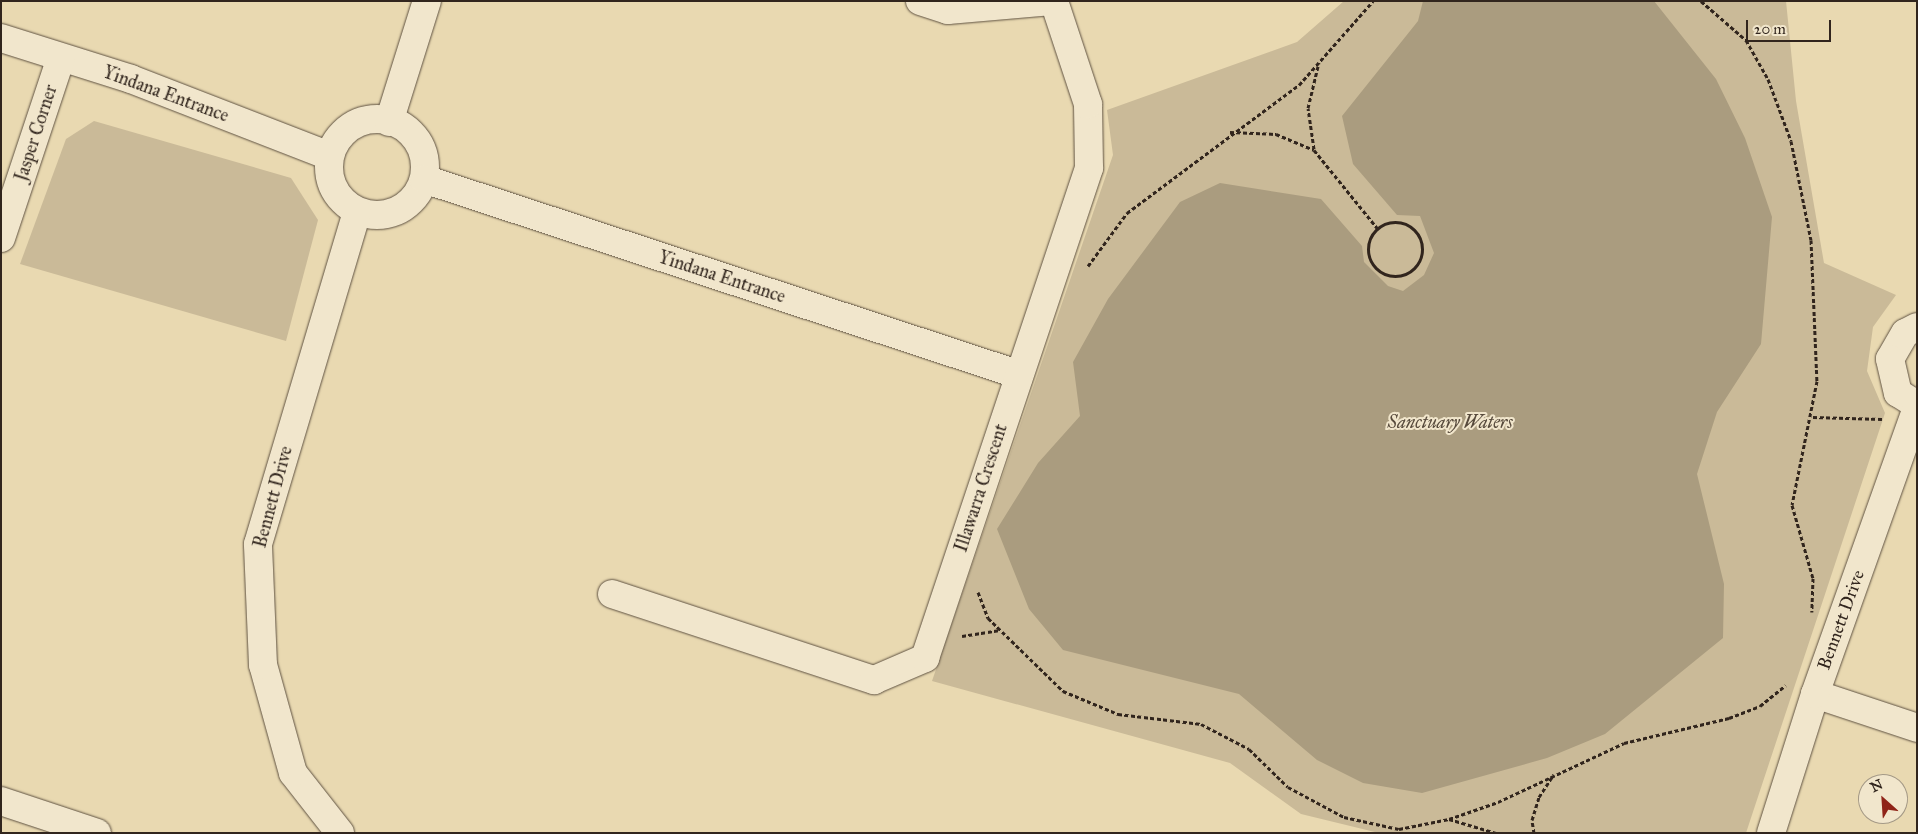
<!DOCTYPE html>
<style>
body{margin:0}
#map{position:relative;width:1918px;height:834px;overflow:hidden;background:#e9d9b1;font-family:"IM FELL Great Primer",serif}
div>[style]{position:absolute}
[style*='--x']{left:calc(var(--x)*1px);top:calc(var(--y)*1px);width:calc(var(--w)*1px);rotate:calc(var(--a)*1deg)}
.green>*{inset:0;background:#caba98}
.water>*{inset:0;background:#aa9c7f}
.path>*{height:3px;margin-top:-1.5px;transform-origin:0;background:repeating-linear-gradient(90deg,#31251d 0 4px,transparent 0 6.5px)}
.path>.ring{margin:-1.5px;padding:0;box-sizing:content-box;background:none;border:3px solid #31251d;border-radius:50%}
.roads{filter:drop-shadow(0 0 1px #5f5242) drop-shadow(0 0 1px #5f5242)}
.minor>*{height:28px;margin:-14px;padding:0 14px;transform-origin:14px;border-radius:14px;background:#f1e6cc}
.minor>.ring{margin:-14px;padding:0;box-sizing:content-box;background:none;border:28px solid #f1e6cc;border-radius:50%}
span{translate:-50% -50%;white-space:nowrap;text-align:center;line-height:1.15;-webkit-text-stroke:4px #f1e6cc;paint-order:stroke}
.street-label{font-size:18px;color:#31251d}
.park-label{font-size:18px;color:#574a3c;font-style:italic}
.frame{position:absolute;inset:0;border:2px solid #31251d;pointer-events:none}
.north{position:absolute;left:1858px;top:774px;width:50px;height:50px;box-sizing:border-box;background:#f1e6cc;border:1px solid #a49986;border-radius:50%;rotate:334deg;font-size:14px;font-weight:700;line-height:20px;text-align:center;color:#31251d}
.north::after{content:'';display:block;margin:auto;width:18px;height:22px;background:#8f2418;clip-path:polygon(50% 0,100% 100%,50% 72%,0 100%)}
.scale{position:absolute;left:1746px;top:20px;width:85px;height:22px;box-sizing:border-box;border:2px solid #31251d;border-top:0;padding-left:6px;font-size:15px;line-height:18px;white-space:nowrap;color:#31251d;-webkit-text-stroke:4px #f1e6cc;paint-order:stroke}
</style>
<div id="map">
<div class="green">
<div style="clip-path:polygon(1344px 1px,1786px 1px,1796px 101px,1824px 263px,1896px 295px,1873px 327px,1867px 371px,1885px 413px,1746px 833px,1379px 833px,1301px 814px,1230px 763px,932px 681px,1113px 155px,1107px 110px,1297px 42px)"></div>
<div style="clip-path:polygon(94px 121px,291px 178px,318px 220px,286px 341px,20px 264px,66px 139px)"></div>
</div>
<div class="water">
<div style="clip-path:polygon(1423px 1px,1654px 1px,1716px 79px,1745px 138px,1772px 217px,1761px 344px,1717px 412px,1697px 474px,1724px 584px,1723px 638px,1605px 734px,1547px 758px,1422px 793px,1363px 783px,1317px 760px,1239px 694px,1063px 650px,1029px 609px,997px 529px,1038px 463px,1080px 416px,1073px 362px,1108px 299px,1180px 202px,1220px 183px,1321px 199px,1362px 246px,1364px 262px,1388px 286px,1403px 291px,1424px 275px,1434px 253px,1420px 216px,1397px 215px,1353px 164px,1342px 116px,1418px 21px)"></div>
</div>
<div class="path">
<div style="--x:1701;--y:1;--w:60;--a:40.9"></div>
<div style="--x:1746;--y:40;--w:45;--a:60.6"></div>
<div style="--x:1768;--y:79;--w:66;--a:69.6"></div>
<div style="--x:1791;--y:141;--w:101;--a:78.6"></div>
<div style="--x:1811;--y:240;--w:141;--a:87.6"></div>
<div style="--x:1817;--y:381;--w:126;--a:101.4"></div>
<div style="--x:1792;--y:505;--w:76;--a:74"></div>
<div style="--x:1813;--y:578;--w:34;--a:92"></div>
<div style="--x:1230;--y:132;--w:46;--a:2.5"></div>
<div style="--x:1276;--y:134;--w:41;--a:22.8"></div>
<div style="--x:1314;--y:150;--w:102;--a:51"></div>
<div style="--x:1314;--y:149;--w:41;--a:-98.3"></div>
<div style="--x:1308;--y:108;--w:47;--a:-76.6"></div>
<div class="ring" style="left:1368px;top:222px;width:51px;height:51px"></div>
<div style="--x:1088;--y:266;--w:66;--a:-53.7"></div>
<div style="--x:1127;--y:213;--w:214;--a:-36.7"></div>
<div style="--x:1299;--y:85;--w:112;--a:-48.6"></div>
<div style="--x:1813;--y:417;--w:69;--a:1.7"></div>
<div style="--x:978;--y:592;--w:28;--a:69"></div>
<div style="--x:988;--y:618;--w:105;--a:44.2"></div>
<div style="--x:1063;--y:691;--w:60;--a:22.7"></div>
<div style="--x:1118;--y:714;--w:84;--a:6.9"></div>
<div style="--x:1201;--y:724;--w:54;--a:27.5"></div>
<div style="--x:1249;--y:749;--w:54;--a:44.3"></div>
<div style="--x:1288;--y:787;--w:64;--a:28.2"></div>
<div style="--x:1344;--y:817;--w:56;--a:12.3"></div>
<div style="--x:1399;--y:829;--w:51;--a:-11.3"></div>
<div style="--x:1449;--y:819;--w:52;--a:-19.1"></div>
<div style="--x:1498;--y:802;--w:139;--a:-25.1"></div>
<div style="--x:1624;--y:743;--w:108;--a:-13.4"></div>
<div style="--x:1729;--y:718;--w:33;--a:-21"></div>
<div style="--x:1760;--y:706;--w:33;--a:-39"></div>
<div style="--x:962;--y:636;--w:37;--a:-9"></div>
<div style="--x:1449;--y:819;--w:49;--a:16.6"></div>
<div style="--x:1534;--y:833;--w:13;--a:-99"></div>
<div style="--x:1532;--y:820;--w:24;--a:-73"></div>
<div style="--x:1539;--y:797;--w:27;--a:-57"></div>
</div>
<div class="roads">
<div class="minor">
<div style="--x:920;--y:1;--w:29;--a:18"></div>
<div style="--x:948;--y:10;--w:104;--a:-4.9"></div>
<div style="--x:1;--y:38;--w:136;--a:17.5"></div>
<div style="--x:131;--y:79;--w:213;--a:21.2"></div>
<div class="ring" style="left:329px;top:119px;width:68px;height:68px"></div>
<div style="--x:389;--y:122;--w:127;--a:-72.6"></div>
<div style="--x:424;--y:179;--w:627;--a:18.2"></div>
<div style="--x:1;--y:238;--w:190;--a:-71.6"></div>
<div style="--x:1917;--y:327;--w:13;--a:153"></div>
<div style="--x:1905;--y:333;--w:30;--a:120"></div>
<div style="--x:1890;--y:359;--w:35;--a:77"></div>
<div style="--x:1898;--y:393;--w:22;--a:32"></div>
<div style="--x:612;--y:594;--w:276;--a:18.2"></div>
<div style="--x:874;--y:680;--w:56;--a:-23.3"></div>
<div style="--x:925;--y:658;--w:517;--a:-71.49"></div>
<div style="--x:1089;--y:168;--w:64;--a:-90.9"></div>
<div style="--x:1088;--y:104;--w:108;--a:-108.3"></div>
<div style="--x:1815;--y:694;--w:108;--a:18.4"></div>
<div style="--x:1;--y:801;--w:101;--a:18.4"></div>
<div style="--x:340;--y:833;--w:76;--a:-128.1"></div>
<div style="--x:293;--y:773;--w:112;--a:-105.5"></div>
<div style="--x:263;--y:665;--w:121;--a:-92.4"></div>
<div style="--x:258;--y:544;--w:347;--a:-73.4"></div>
<div style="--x:1771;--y:833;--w:146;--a:-72.4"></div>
<div style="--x:1815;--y:694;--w:304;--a:-70.4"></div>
</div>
</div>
<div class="street-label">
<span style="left:166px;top:94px;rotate:20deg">Yindana Entrance</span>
<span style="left:36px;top:133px;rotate:-72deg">Jasper Corner</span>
<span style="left:722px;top:277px;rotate:18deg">Yindana Entrance</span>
<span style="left:981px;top:488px;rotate:-72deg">Illawarra Crescent</span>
<span style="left:273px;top:497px;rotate:-75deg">Bennett Drive</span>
<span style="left:1841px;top:620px;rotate:-70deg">Bennett Drive</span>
</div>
<div class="park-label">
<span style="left:1450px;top:422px">Sanctuary Waters</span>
</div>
<div class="frame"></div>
<div class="north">N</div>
<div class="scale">20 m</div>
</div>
